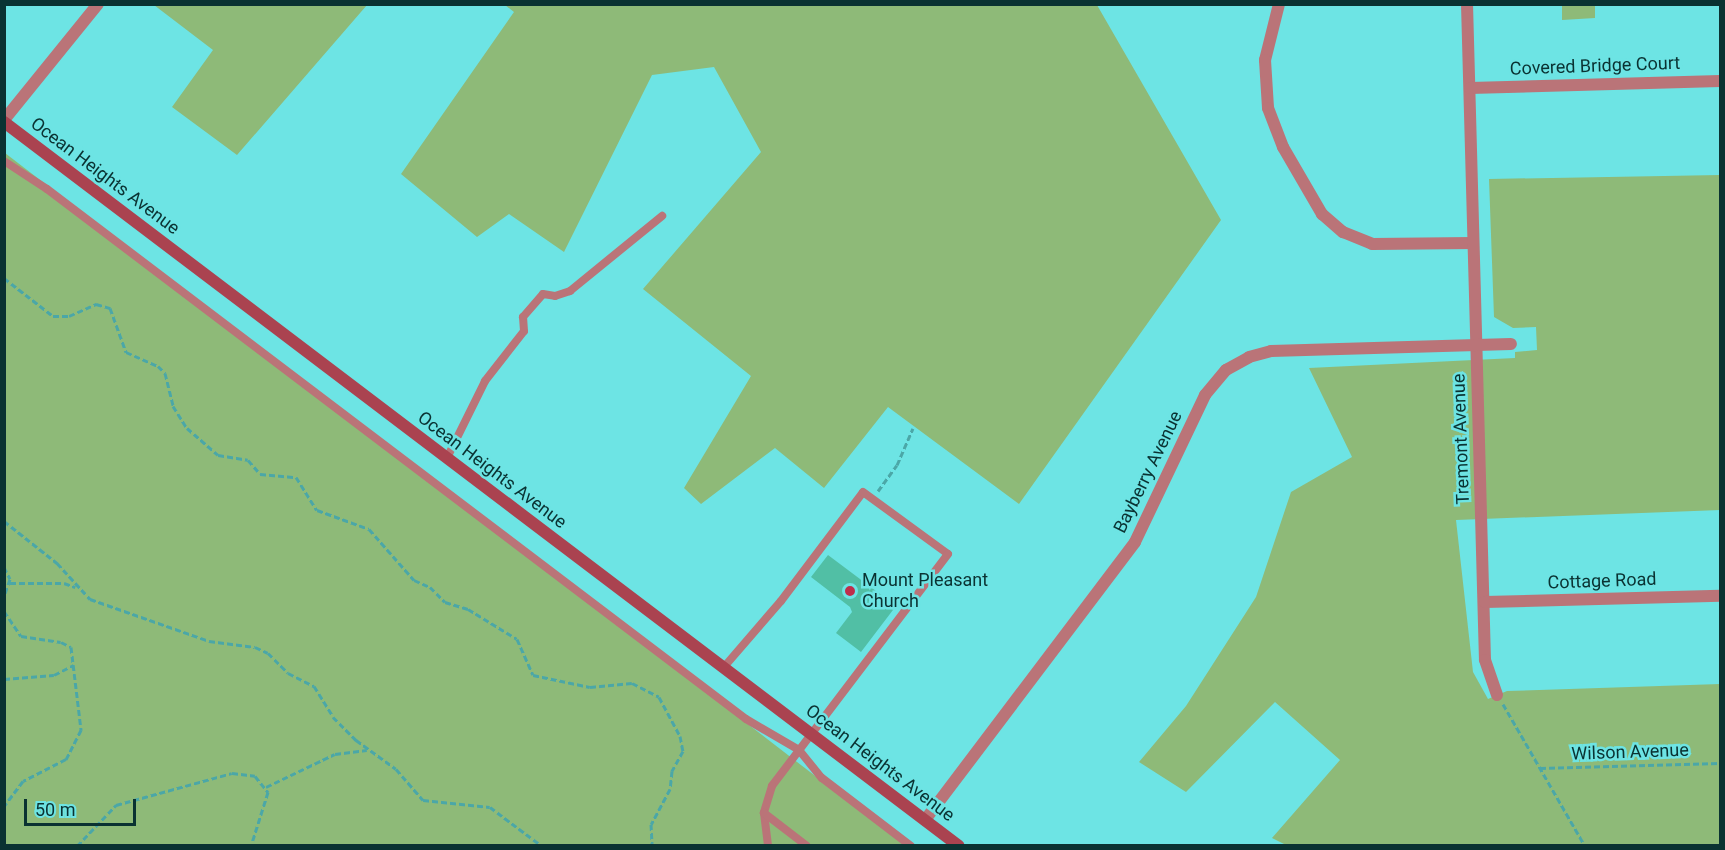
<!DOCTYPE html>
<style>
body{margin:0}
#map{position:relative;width:1725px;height:850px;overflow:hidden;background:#6de4e4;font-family:Roboto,sans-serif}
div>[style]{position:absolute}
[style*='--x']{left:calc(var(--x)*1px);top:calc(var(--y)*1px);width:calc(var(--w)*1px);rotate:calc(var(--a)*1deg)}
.green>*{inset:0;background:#8eba78}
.building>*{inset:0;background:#51bfa5}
.path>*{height:3px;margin-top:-1.5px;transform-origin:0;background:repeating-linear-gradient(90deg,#4ba7a7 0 6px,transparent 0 9px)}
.service>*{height:8px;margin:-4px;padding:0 4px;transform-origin:4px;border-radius:4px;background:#ba7478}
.minor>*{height:12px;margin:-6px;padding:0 6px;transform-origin:6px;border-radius:6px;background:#ba7478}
.secondary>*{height:12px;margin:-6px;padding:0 6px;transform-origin:6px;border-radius:6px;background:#aa4350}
.dots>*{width:16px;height:16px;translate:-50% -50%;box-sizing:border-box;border:3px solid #6de4e4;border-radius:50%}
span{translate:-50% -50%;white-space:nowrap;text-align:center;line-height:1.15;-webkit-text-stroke:5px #6de4e4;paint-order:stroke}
.street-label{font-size:18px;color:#0a3232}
.poi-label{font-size:18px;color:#0a3232}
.left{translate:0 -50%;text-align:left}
.frame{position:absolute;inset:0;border:6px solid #0a3232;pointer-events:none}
.scale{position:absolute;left:24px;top:799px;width:112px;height:27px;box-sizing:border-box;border:3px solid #0a3232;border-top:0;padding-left:8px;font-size:18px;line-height:21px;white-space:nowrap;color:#0a3232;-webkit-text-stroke:4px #6de4e4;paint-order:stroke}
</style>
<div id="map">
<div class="green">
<div style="clip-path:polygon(154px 5px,367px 5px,237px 155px,172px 107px,213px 50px)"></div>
<div style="clip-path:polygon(505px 5px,1097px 5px,1221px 220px,1019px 504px,888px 407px,824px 488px,775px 448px,701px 504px,684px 488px,751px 376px,643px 289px,761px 152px,714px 67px,652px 75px,564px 252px,509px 214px,477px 237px,401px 174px,514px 12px)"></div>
<div style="clip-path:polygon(1562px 5px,1595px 5px,1595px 18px,1562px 20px)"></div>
<div style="clip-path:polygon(5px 153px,905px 845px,5px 845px)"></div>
<div style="clip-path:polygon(1720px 175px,1720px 510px,1456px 520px,1473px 672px,1488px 699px,1507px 691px,1720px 684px,1720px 845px,1286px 845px,1272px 838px,1340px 760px,1275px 702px,1186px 792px,1139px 762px,1186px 706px,1256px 597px,1291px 492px,1352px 457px,1309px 368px,1515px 358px,1515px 352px,1537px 350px,1536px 327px,1513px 328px,1494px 317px,1489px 179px)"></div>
</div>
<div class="building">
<div style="clip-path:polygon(828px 555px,896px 606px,861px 652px,836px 633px,852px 612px,850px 607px,811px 577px)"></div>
</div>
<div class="path">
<div style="--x:4;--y:278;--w:62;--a:37.8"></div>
<div style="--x:53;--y:316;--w:16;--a:0"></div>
<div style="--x:69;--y:316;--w:30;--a:-24"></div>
<div style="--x:96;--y:304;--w:15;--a:16"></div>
<div style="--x:110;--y:308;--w:47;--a:70"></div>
<div style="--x:126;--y:352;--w:35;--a:24"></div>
<div style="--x:158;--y:366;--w:10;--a:45"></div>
<div style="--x:165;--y:373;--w:34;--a:76"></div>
<div style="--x:173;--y:406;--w:26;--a:58"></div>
<div style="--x:187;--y:428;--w:41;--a:41.1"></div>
<div style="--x:218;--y:455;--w:30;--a:9"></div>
<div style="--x:248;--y:460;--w:18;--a:49"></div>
<div style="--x:260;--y:474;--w:36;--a:5"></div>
<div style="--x:296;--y:477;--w:39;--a:58"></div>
<div style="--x:317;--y:510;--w:55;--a:20.1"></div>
<div style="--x:369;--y:529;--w:68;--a:48.6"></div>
<div style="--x:414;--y:580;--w:17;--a:24"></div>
<div style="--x:430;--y:587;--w:21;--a:45"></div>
<div style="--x:445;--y:602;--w:24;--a:17"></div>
<div style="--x:468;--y:609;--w:57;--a:31.5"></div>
<div style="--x:517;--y:639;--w:39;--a:66"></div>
<div style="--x:533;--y:675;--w:58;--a:11.9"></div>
<div style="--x:590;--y:687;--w:42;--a:-5.4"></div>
<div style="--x:632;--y:683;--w:30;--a:27"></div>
<div style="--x:659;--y:697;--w:44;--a:61.7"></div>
<div style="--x:680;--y:736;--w:15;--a:79"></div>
<div style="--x:683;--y:751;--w:23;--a:119"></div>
<div style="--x:672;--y:771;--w:18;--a:96"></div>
<div style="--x:670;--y:789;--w:40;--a:118"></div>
<div style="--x:651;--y:824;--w:22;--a:87"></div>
<div style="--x:878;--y:491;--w:32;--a:-54"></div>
<div style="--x:897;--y:465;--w:40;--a:-66.6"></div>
<div style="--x:4;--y:521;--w:68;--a:38.4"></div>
<div style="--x:57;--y:563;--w:49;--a:47.5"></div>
<div style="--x:90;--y:599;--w:126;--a:19.4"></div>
<div style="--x:209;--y:641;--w:46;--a:7.4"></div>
<div style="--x:255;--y:647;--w:14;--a:25"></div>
<div style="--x:268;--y:653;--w:28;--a:45"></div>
<div style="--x:288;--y:673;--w:29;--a:27"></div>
<div style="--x:314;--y:686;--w:36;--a:58"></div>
<div style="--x:333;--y:717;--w:33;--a:45"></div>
<div style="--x:356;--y:740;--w:49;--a:35.9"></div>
<div style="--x:396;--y:769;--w:41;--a:48.9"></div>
<div style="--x:423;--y:800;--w:67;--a:6"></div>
<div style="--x:490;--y:807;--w:65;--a:36.9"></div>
<div style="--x:4;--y:567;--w:13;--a:63"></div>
<div style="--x:10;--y:579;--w:18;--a:109"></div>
<div style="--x:10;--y:583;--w:54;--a:0"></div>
<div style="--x:64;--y:583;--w:12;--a:20"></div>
<div style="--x:4;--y:611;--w:30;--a:56"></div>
<div style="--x:21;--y:636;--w:40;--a:8.5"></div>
<div style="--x:61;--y:642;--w:11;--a:27"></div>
<div style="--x:71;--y:647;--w:84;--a:83.1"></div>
<div style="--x:81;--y:730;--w:33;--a:117"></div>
<div style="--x:66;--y:759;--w:48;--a:152.9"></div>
<div style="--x:23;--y:781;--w:31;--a:127"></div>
<div style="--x:4;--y:679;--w:50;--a:-4.6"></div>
<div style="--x:54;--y:675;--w:22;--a:-27"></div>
<div style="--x:1503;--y:704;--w:164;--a:60"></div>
<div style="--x:1540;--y:768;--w:180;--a:-1.6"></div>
<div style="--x:266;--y:787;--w:76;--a:-25.6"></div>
<div style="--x:335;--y:754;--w:32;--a:-7"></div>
<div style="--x:77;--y:846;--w:57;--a:-46.4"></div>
<div style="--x:116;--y:805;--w:120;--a:-15.4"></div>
<div style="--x:232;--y:773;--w:23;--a:7"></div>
<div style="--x:255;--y:776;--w:21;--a:51"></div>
<div style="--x:268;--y:792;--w:57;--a:107.5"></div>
</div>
<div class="service">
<div style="--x:4;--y:161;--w:51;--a:33.1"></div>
<div style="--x:47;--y:189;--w:877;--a:37.17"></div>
<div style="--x:746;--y:719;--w:61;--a:30.3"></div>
<div style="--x:799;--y:750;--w:36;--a:51"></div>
<div style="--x:822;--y:778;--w:112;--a:37.4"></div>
<div style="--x:447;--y:458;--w:86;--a:-63.7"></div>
<div style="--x:485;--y:381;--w:63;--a:-52"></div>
<div style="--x:524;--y:331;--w:14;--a:-94"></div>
<div style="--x:523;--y:317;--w:30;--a:-49"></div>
<div style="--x:543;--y:294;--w:12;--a:9"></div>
<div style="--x:555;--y:296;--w:16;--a:-18"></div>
<div style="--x:570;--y:291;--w:119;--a:-39.2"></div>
<div style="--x:724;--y:667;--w:87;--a:-49.2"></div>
<div style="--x:781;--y:601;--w:136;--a:-53"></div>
<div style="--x:863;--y:492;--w:105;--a:36.1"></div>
<div style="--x:948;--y:554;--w:291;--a:127.2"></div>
<div style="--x:772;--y:786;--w:28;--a:107"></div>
<div style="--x:764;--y:813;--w:33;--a:83"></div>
<div style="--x:764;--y:813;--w:54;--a:37.5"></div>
</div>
<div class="minor">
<div style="--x:1279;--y:4;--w:58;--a:104"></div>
<div style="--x:1265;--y:60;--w:48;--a:86.4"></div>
<div style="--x:1268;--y:108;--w:42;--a:69"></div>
<div style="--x:1283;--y:147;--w:78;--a:59.8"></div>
<div style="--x:1322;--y:214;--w:28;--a:41"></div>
<div style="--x:1343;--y:232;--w:31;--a:22"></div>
<div style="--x:1372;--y:244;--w:101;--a:-0.6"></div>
<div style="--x:1467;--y:4;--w:656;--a:88.43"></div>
<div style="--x:1485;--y:660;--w:37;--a:71"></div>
<div style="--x:1470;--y:88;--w:250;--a:-1.6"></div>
<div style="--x:4;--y:120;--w:149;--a:-51"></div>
<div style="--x:1485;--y:602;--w:235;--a:-1.5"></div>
<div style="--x:925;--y:820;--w:348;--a:-52.9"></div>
<div style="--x:1135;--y:542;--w:163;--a:-64.5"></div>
<div style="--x:1205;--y:395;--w:33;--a:-50"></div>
<div style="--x:1226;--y:370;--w:26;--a:-29"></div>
<div style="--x:1249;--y:357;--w:23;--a:-15"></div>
<div style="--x:1271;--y:351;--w:240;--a:-1.7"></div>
</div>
<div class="secondary">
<div style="--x:4;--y:122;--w:1198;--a:37.17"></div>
</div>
<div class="dots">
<div style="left:850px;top:591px;background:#bf2e4a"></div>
</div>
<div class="street-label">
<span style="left:1595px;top:66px;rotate:-2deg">Covered Bridge Court</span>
<span style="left:105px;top:176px;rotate:37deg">Ocean Heights Avenue</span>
<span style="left:1461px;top:439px;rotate:-92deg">Tremont Avenue</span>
<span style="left:492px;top:470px;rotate:37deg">Ocean Heights Avenue</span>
<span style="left:1148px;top:472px;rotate:-64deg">Bayberry Avenue</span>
<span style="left:1602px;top:581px;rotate:-2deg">Cottage Road</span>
<span style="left:1630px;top:752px;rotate:-2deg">Wilson Avenue</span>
<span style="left:880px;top:763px;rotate:37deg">Ocean Heights Avenue</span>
</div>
<div class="poi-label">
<span class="left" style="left:862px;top:591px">Mount Pleasant<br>Church</span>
</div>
<div class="frame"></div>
<div class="scale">50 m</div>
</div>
